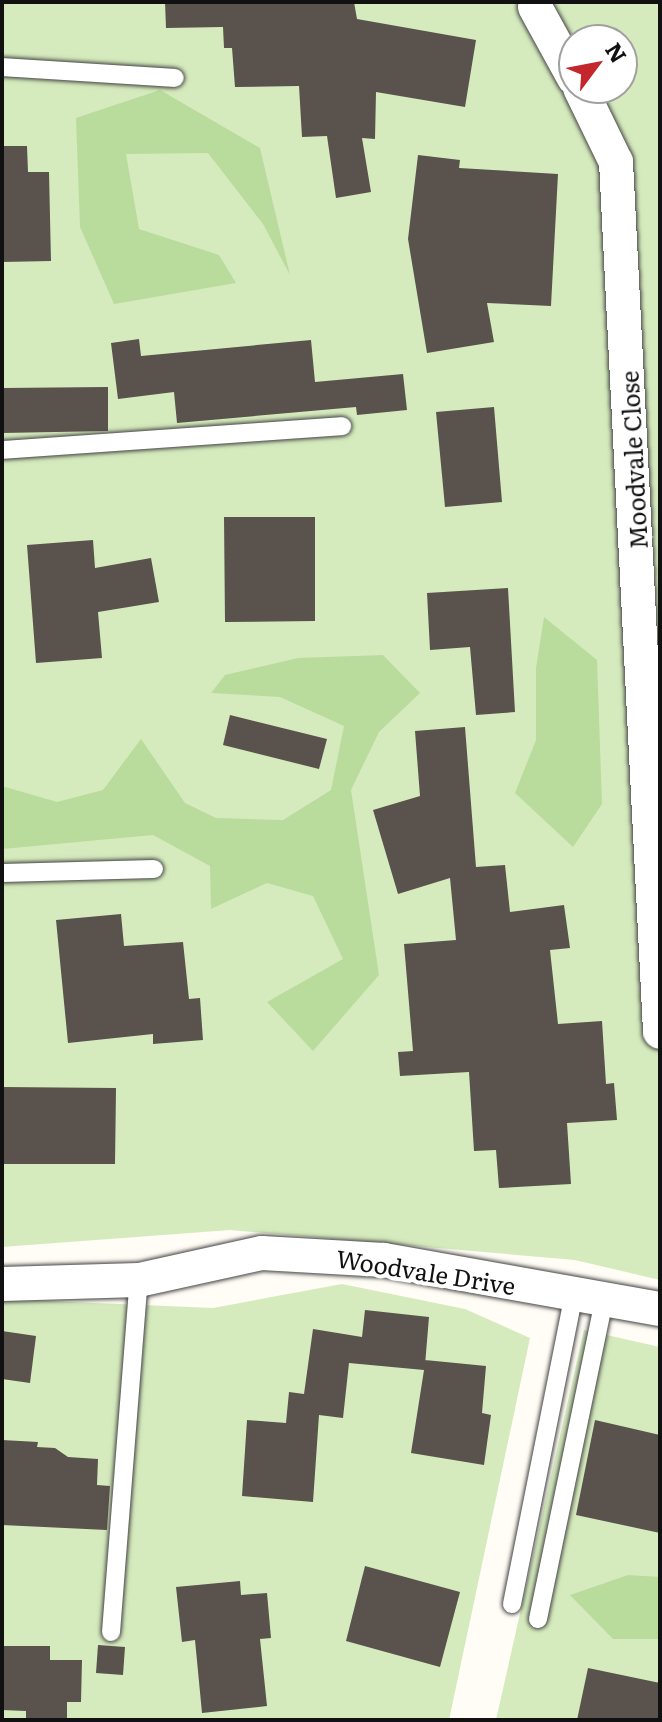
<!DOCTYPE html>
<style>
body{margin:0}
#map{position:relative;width:662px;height:1722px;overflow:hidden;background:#fffdf5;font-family:Literata,serif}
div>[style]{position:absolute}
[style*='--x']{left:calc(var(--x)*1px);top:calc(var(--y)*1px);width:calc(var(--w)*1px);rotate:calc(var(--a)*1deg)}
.green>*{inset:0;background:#d5ebbd}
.forest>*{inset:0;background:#b9dc9c}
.building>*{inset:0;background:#5a524d}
.roads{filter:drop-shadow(0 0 2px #444) drop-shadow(0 0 2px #444)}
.lane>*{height:18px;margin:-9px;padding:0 9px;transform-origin:9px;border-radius:9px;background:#fff}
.street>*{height:34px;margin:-17px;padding:0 17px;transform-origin:17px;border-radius:17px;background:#fff}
span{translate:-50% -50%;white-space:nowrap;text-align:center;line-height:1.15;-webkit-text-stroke:8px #fff;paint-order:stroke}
.street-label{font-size:24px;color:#111}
.frame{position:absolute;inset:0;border:4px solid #111;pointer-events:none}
.north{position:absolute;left:558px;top:24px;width:80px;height:80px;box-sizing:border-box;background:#fff;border:2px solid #a0a0a0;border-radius:50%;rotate:58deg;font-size:22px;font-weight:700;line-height:32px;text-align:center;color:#111}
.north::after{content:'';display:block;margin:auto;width:28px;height:36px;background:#c4262e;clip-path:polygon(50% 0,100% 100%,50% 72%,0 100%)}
</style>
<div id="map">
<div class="green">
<div style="clip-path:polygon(evenodd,2px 2px,660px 2px,660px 1280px,575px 1260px,230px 1230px,2px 1247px,2px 2px,574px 40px,622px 40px,622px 88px,574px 88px,574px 40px)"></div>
<div style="clip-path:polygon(342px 1284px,465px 1309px,530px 1338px,449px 1720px,2px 1720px,2px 1299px,213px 1308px)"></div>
<div style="clip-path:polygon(584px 1330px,660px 1347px,660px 1720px,496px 1720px)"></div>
</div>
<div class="forest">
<div style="clip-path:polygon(160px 90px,260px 148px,290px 275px,263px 224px,208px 153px,126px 154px,139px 229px,219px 255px,236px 283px,114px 304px,80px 227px,76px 118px)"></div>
<div style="clip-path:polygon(544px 617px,597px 660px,602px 804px,573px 847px,515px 793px,536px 740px,536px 668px)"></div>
<div style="clip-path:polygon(383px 655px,420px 693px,379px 732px,351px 790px,379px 975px,313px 1051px,267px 1002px,343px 959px,313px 896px,267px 883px,211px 909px,210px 866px,153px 835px,2px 849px,2px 786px,57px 802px,103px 790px,141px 739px,185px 803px,216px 818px,283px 820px,331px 790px,344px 726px,280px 697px,211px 693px,225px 675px,298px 658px)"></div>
<div style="clip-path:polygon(628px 1575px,660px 1577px,660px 1639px,613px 1639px,570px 1595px)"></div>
</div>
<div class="building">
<div style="clip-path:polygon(165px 2px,354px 2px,357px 19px,476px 40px,465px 107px,376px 92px,375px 139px,362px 138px,371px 192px,336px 198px,327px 136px,302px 137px,299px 86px,235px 87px,232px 48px,224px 48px,223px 27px,166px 28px)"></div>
<div style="clip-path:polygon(2px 146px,27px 146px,28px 172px,49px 172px,51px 261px,2px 262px)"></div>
<div style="clip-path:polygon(418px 155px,460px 160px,459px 168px,558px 174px,551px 306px,487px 303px,494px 342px,427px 353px,408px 239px)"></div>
<div style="clip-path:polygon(139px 339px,141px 356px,311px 340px,315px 382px,403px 374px,407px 410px,357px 415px,356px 407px,177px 423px,174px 392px,118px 399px,111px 343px)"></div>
<div style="clip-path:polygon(108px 387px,108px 431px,2px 433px,2px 388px)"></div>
<div style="clip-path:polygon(494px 407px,502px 502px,445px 507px,436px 412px)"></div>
<div style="clip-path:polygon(224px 517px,315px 517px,315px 621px,225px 622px)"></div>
<div style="clip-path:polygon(93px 540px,95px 568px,151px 558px,159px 602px,98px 612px,102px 658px,36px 663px,27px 545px)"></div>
<div style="clip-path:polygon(508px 588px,515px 712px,476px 715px,470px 647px,430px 650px,427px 593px)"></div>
<div style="clip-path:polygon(230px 715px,327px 739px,319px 769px,223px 745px)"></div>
<div style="clip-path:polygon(465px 727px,476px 867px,505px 865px,510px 912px,564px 905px,570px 948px,550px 950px,558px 1024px,602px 1021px,606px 1084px,614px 1083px,617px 1120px,567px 1123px,571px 1184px,499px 1188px,496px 1150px,474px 1151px,469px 1072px,400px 1076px,398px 1052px,413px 1051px,404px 944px,456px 940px,450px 878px,398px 894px,373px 810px,420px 796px,415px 731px)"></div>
<div style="clip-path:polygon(121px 914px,124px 946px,183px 942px,189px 999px,200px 998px,203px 1040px,153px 1044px,153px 1034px,68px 1043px,56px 920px)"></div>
<div style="clip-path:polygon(2px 1087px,116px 1088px,115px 1164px,2px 1164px)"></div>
<div style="clip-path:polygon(365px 1310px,429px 1317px,425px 1365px,425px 1360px,486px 1366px,482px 1413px,491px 1415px,484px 1465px,411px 1453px,424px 1370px,349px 1363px,343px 1418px,319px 1415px,313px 1502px,242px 1496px,247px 1420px,286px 1423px,289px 1392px,304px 1394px,313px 1329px,362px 1337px)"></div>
<div style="clip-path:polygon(2px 1331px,36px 1336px,30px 1383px,2px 1379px)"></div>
<div style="clip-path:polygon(595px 1420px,660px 1435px,660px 1533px,576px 1515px)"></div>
<div style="clip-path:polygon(2px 1440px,38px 1442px,37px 1447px,55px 1448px,68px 1457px,98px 1459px,97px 1485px,110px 1486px,107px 1530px,2px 1525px)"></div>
<div style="clip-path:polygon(365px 1566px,460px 1592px,440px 1667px,346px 1641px)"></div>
<div style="clip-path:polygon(240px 1581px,241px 1595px,267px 1593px,271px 1638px,260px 1639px,267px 1706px,202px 1713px,195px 1640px,182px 1642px,176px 1587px)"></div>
<div style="clip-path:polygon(98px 1645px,125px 1647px,123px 1675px,96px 1673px)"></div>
<div style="clip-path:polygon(2px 1646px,50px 1646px,50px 1660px,82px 1660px,81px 1702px,67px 1702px,67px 1720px,26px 1720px,26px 1711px,2px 1710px)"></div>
<div style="clip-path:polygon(588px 1668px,660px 1683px,660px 1720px,577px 1720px)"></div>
</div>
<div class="roads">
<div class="lane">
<div style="--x:2;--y:67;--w:173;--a:3.6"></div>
<div style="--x:2;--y:450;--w:341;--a:-4"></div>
<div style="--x:2;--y:873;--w:152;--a:-1.5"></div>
<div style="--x:512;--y:1604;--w:315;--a:-78.7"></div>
<div style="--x:538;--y:1619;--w:326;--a:-78.3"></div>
<div style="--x:111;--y:1632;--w:353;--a:-85.5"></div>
</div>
<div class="street">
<div style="--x:535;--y:7;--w:81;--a:61.2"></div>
<div style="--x:580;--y:88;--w:82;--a:64.1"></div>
<div style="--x:616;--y:162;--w:871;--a:87.1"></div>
<div style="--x:2;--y:1284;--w:137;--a:-1.7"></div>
<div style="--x:139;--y:1280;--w:126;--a:-12.4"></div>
<div style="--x:262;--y:1253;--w:122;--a:3.3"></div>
<div style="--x:384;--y:1260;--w:280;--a:10.1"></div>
</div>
</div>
<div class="street-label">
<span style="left:633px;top:460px;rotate:-93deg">Moodvale Close</span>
<span style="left:426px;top:1271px;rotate:9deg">Woodvale Drive</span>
</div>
<div class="frame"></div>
<div class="north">N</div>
</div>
